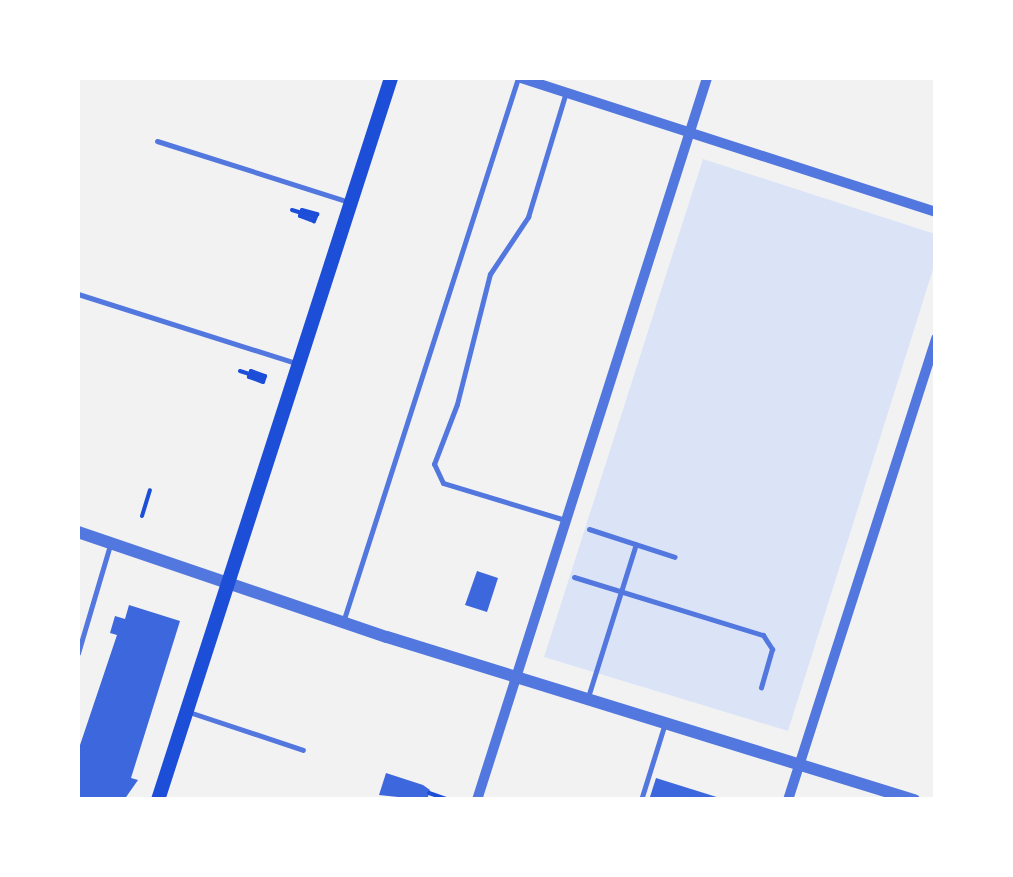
<!DOCTYPE html>
<style>
body{margin:0}
#map{position:relative;width:1013px;height:877px;overflow:hidden;background:#f2f2f2;font-family:"Sofia Sans Condensed",sans-serif}
div>[style]{position:absolute}
[style*='--x']{left:calc(var(--x)*1px);top:calc(var(--y)*1px);width:calc(var(--w)*1px);rotate:calc(var(--a)*1deg)}
.green>*{inset:0;background:#dbe4f7}
.building>*{inset:0;background:#3d67dc}
.path>*{height:4px;margin:-2px;padding:0 2px;transform-origin:2px;border-radius:2px;background:#1d4ed8}
.service>*{height:5px;margin:-2.5px;padding:0 2.5px;transform-origin:2.5px;border-radius:2.5px;background:#5277de}
.minor>*{height:10px;margin:-5px;padding:0 5px;transform-origin:5px;border-radius:5px;background:#5277de}
.tertiary>*{height:12px;margin:-6px;padding:0 6px;transform-origin:6px;border-radius:6px;background:#5277de}
.secondary>*{height:14px;margin:-7px;padding:0 7px;transform-origin:7px;border-radius:7px;background:#1d4ed8}
span{translate:-50% -50%;white-space:nowrap;text-align:center;line-height:1.15;-webkit-text-stroke:8px #fff;paint-order:stroke}
.frame{position:absolute;inset:0;border:80px solid #fff;pointer-events:none}
</style>
<div id="map">
<div class="green">
<div style="clip-path:polygon(703px 159px,935px 234px,935px 263px,788px 731px,544px 657px)"></div>
</div>
<div class="building">
<div style="clip-path:polygon(477px 571px,498px 578px,487px 612px,465px 605px)"></div>
<div style="clip-path:polygon(129px 605px,180px 621px,131px 778px,138px 780px,124px 800px,78px 800px,78px 751px,117px 635px,110px 633px,115px 616px,125px 619px)"></div>
<div style="clip-path:polygon(386px 773px,423px 785px,430px 790px,427px 800px,379px 795px)"></div>
<div style="clip-path:polygon(656px 778px,723px 799px,723px 800px,649px 800px)"></div>
</div>
<div class="path">
<div style="--x:292;--y:210;--w:24;--a:17"></div>
<div style="--x:302;--y:210;--w:16;--a:15"></div>
<div style="--x:317;--y:214;--w:8;--a:113"></div>
<div style="--x:314;--y:221;--w:15;--a:-160"></div>
<div style="--x:300;--y:216;--w:6;--a:-72"></div>
<div style="--x:240;--y:371;--w:25;--a:18"></div>
<div style="--x:251;--y:371;--w:15;--a:20"></div>
<div style="--x:265;--y:376;--w:6;--a:108"></div>
<div style="--x:263;--y:382;--w:15;--a:-160"></div>
<div style="--x:249;--y:377;--w:6;--a:-72"></div>
<div style="--x:142;--y:516;--w:27;--a:-73"></div>
<div style="--x:429;--y:793;--w:21;--a:19"></div>
</div>
<div class="service">
<div style="--x:157;--y:141;--w:201;--a:17.6"></div>
<div style="--x:78;--y:294;--w:228;--a:17.6"></div>
<div style="--x:565;--y:520;--w:127;--a:-163.1"></div>
<div style="--x:443;--y:483;--w:21;--a:-115"></div>
<div style="--x:434;--y:464;--w:64;--a:-69"></div>
<div style="--x:457;--y:404;--w:134;--a:-75.8"></div>
<div style="--x:490;--y:274;--w:69;--a:-56.3"></div>
<div style="--x:528;--y:217;--w:127;--a:-73.1"></div>
<div style="--x:589;--y:529;--w:90;--a:18"></div>
<div style="--x:574;--y:577;--w:198;--a:17.1"></div>
<div style="--x:763;--y:635;--w:17;--a:57"></div>
<div style="--x:772;--y:649;--w:40;--a:106"></div>
<div style="--x:344;--y:619;--w:568;--a:-72.17"></div>
<div style="--x:78;--y:653;--w:113;--a:-73.5"></div>
<div style="--x:588;--y:697;--w:160;--a:-72.6"></div>
<div style="--x:189;--y:712;--w:120;--a:18.4"></div>
<div style="--x:641;--y:800;--w:77;--a:-72.7"></div>
</div>
<div class="minor">
<div style="--x:521;--y:78;--w:436;--a:17.9"></div>
<div style="--x:477;--y:800;--w:758;--a:-72.33"></div>
<div style="--x:788;--y:800;--w:485;--a:-72.2"></div>
</div>
<div class="tertiary">
<div style="--x:78;--y:532;--w:326;--a:18.8"></div>
<div style="--x:387;--y:637;--w:552;--a:17.19"></div>
</div>
<div class="secondary">
<div style="--x:158;--y:800;--w:759;--a:-72.11"></div>
</div>
<div class="frame"></div>
</div>
